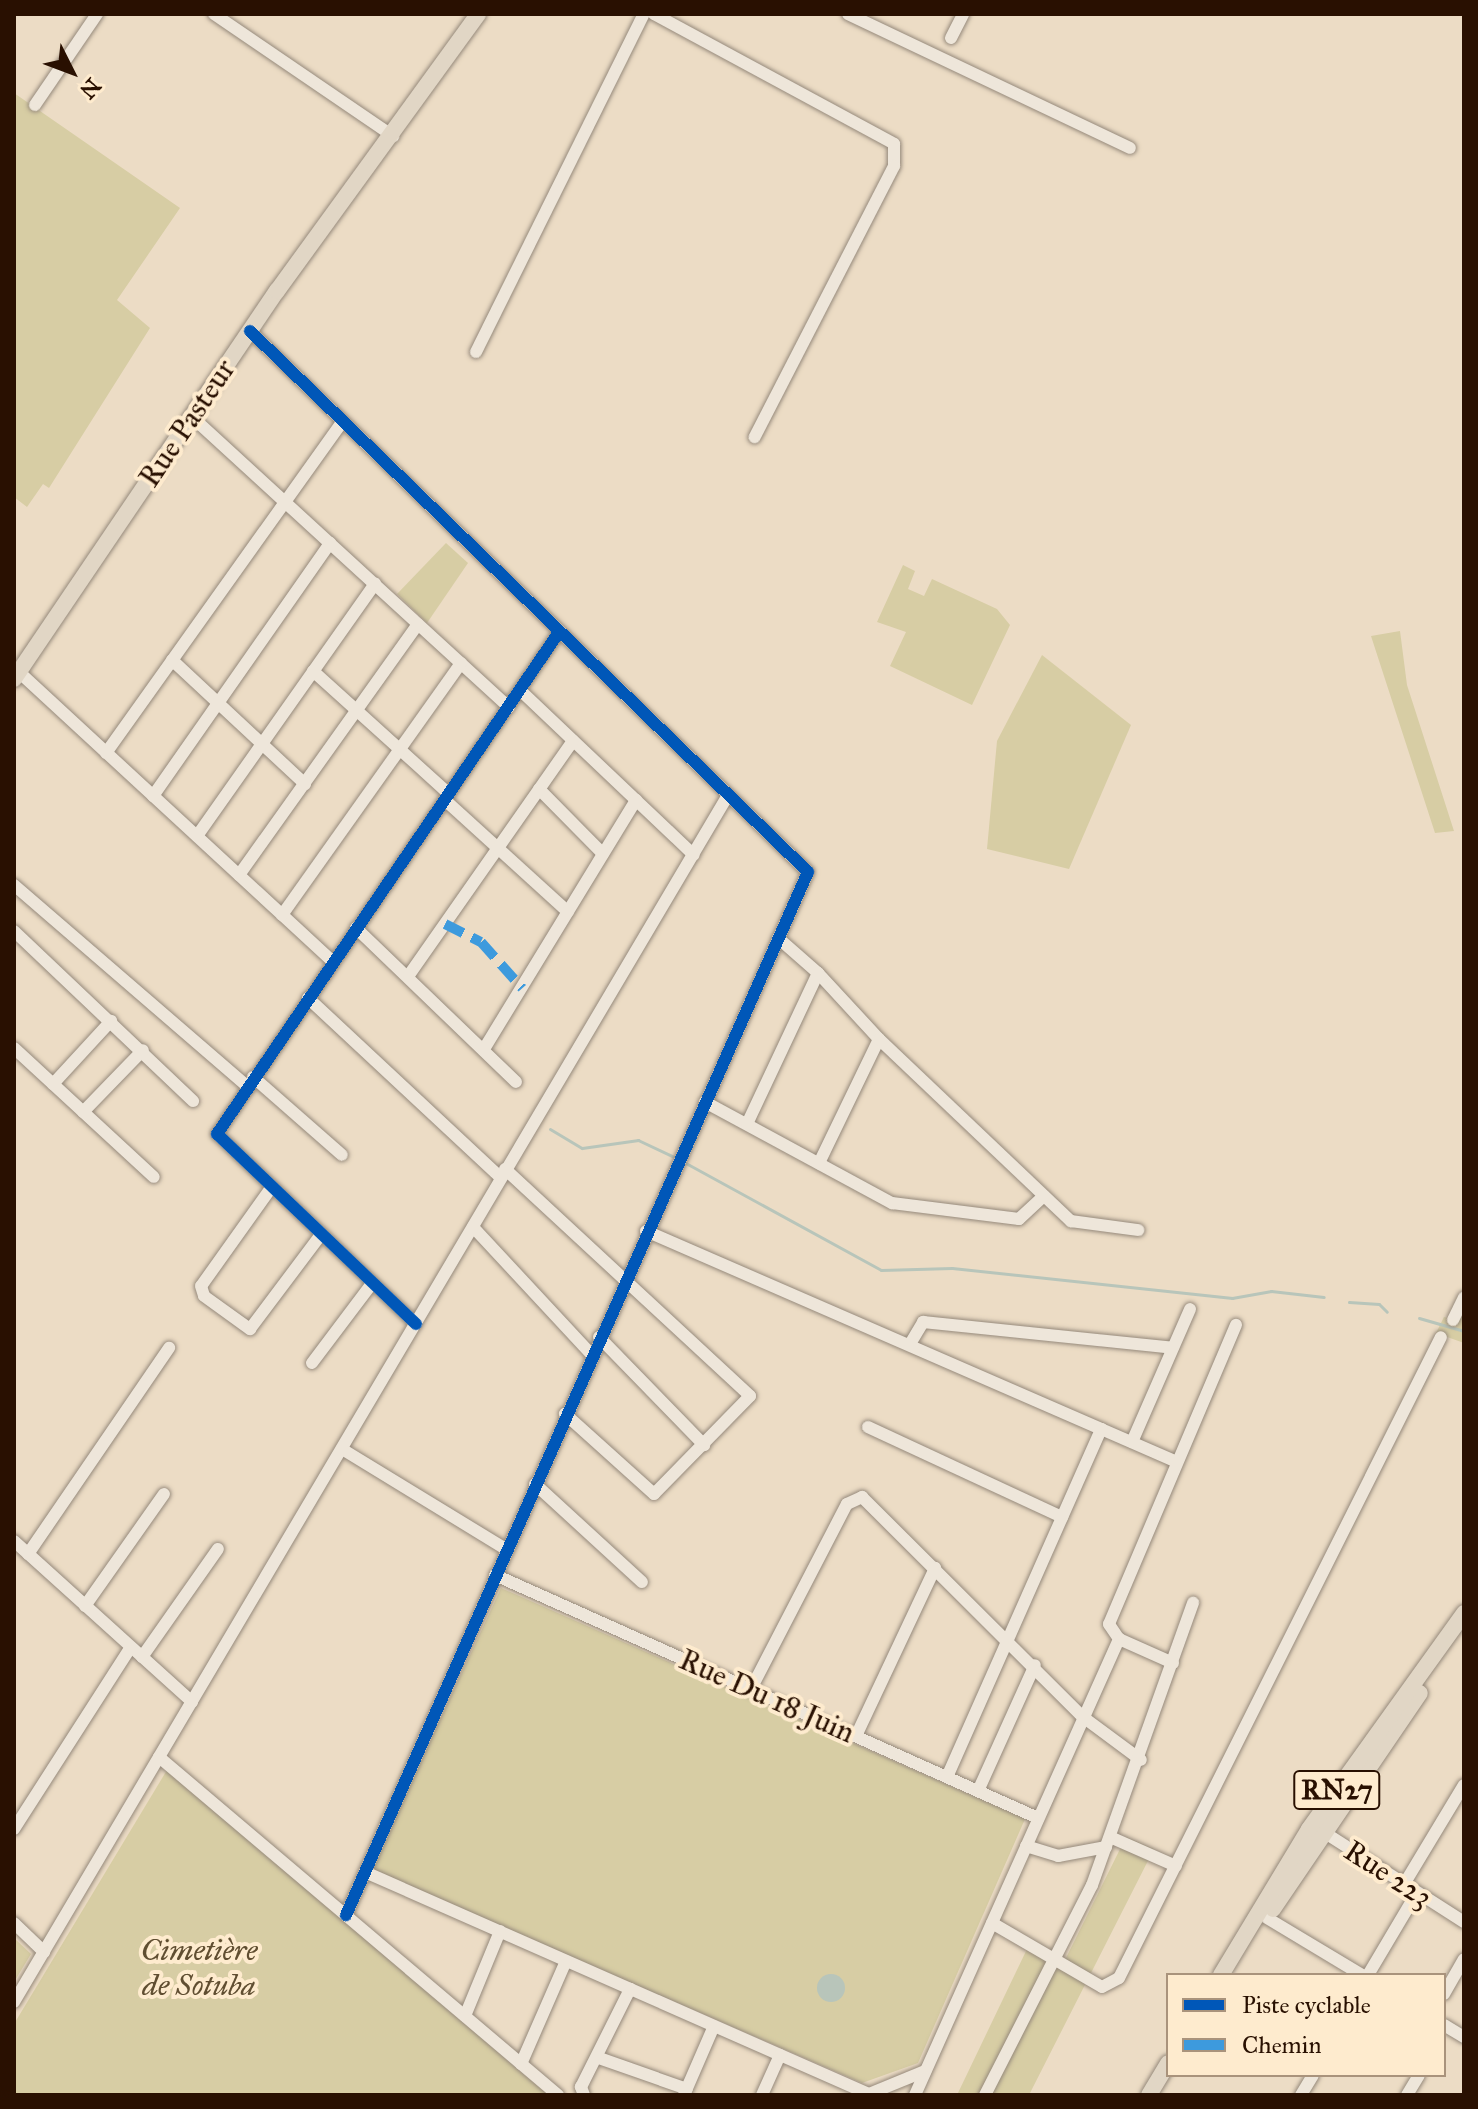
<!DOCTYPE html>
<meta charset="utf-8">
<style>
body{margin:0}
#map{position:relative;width:1478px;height:2109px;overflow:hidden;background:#ecdcc5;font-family:"IM FELL Great Primer",serif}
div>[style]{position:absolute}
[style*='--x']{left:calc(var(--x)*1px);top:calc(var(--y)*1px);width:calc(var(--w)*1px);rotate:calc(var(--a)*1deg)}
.green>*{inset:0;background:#d7cda4}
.water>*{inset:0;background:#b8c5ba}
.round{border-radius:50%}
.stream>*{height:3px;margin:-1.5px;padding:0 1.5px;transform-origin:1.5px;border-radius:1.5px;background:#b8c5ba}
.roads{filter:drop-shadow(0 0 2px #95897b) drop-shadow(0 0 2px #95897b)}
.minor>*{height:12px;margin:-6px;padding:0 6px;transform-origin:6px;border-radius:6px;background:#eee6da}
.major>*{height:16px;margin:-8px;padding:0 8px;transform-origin:8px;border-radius:8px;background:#e1d6c5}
.quiet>*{height:10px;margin-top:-5px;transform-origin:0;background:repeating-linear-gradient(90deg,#3d9add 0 20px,transparent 0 30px)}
.cycleway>*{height:12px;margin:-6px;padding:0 6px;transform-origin:6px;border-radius:6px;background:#0057b8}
span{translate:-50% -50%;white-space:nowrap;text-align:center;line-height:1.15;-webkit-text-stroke:8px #feebce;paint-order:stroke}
.shield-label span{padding:2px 6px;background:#feebce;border:2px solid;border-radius:6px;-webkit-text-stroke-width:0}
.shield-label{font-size:28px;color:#291001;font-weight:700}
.street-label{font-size:30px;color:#291001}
.park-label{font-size:30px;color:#604e31;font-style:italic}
.frame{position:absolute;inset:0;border:16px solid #291001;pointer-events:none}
.legend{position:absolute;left:1166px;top:1973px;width:280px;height:104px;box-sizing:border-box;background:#feebce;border:2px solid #a9937c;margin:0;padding:10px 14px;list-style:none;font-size:24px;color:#291001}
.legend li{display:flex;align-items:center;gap:16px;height:40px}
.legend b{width:40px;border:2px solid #a9937c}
.north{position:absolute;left:32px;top:32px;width:80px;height:80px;-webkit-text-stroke:6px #feebce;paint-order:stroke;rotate:132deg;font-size:22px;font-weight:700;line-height:32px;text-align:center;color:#291001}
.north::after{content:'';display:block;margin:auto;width:28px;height:36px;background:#291001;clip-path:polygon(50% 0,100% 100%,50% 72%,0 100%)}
</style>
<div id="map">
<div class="green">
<div style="clip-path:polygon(14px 93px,180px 208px,117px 300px,150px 328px,49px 488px,43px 484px,27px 507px,14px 497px)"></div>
<div style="clip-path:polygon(446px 543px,468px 563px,427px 623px,397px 594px)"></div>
<div style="clip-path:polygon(903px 565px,915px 571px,908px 589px,924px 596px,932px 579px,997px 609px,1010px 625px,972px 705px,890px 666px,906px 632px,877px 622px)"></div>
<div style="clip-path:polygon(1400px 631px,1407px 685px,1454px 831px,1435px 833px,1371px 636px)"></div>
<div style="clip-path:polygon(1042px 655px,1131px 725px,1069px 869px,987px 849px,997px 741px)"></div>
<div style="clip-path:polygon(1464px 1306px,1464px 1343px,1436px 1333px,1444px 1317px,1457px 1320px)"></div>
<div style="clip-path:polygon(501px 1588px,1025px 1819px,918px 2063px,862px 2083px,371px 1870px)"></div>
<div style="clip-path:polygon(167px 1770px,548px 2095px,14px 2095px,14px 2024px)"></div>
<div style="clip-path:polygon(1126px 1837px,1154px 1849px,1029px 2095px,957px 2095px,1027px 1949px,1062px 1966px)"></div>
<div style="clip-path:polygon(14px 1938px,31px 1954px,14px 1982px)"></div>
</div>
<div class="water">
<div class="round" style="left:817px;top:1974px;width:28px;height:28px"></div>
</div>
<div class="stream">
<div style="--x:550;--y:1129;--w:37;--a:31"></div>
<div style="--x:582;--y:1148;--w:57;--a:-8.1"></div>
<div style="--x:638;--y:1140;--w:42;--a:25.3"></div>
<div style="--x:682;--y:1161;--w:227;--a:28.7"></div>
<div style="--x:881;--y:1270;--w:71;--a:-1.6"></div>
<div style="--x:952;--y:1268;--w:282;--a:6.1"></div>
<div style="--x:1232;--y:1298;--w:40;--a:-10"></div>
<div style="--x:1271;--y:1291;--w:53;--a:6.5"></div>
<div style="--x:1349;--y:1302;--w:30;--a:4"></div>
<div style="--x:1379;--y:1304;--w:11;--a:45"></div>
<div style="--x:1419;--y:1318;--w:47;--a:16.1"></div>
</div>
<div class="roads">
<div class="minor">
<div style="--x:214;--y:14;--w:217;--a:34.3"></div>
<div style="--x:654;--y:14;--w:273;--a:28.4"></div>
<div style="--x:894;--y:144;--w:22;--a:90"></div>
<div style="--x:894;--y:166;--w:305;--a:117.2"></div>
<div style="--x:848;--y:14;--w:312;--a:25.4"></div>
<div style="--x:951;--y:38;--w:27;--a:-63"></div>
<div style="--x:35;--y:105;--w:110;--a:-55.7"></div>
<div style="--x:250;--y:331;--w:777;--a:44.11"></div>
<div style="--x:808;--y:872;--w:1141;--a:113.89"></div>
<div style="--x:476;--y:352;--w:377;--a:-63.6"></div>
<div style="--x:191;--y:416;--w:431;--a:42.5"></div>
<div style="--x:172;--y:660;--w:182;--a:43"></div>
<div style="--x:313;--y:671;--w:183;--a:42.1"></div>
<div style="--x:19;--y:672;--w:427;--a:42.7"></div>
<div style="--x:521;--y:691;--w:238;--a:43.5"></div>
<div style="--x:106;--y:753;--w:407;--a:-54.5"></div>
<div style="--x:539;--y:789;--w:91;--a:45.4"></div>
<div style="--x:153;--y:796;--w:309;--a:-55"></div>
<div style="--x:445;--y:800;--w:166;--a:42.3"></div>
<div style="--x:197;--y:836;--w:309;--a:-54.8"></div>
<div style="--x:239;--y:875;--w:308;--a:-54.5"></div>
<div style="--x:14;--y:885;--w:308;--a:40.8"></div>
<div style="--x:282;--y:915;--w:309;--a:-54.6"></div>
<div style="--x:356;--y:928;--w:222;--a:43.9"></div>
<div style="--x:14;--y:931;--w:247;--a:43.5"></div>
<div style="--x:818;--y:973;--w:90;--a:47.3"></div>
<div style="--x:879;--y:1039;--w:138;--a:115.8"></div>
<div style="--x:409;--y:975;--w:286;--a:-55"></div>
<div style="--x:308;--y:998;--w:262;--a:43"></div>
<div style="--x:879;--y:1039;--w:265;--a:43.5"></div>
<div style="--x:1071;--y:1221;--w:68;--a:7.7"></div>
<div style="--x:14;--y:1048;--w:190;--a:42.7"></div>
<div style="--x:484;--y:1049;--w:292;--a:-58.6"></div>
<div style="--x:253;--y:1077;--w:118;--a:41.2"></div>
<div style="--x:53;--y:1084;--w:86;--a:-47.4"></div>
<div style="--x:705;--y:1102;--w:213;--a:28.4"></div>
<div style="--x:892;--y:1203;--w:128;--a:7.2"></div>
<div style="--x:1019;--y:1219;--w:34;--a:-43"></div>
<div style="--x:83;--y:1112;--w:86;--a:-45.9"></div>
<div style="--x:747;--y:1124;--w:167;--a:-64.8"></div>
<div style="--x:818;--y:973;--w:53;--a:-138.8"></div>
<div style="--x:505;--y:1169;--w:334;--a:42.8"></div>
<div style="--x:750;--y:1396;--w:137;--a:134.4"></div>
<div style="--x:654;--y:1494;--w:120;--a:-138"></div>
<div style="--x:271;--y:1188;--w:120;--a:125.5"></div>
<div style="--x:201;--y:1286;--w:10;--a:73"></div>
<div style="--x:204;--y:1296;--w:57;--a:35.7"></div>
<div style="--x:250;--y:1329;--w:115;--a:-53.1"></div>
<div style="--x:473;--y:1227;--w:173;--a:47.1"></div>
<div style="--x:646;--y:1231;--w:579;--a:23.51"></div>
<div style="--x:1453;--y:1320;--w:25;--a:-64"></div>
<div style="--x:416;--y:1324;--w:275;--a:-136.3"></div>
<div style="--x:217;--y:1134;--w:607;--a:-55.73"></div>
<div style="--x:599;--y:1337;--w:151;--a:45.8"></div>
<div style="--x:910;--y:1344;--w:26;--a:-59"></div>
<div style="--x:923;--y:1322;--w:251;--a:5.9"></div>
<div style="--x:312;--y:1363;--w:96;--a:-53"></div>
<div style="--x:868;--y:1427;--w:214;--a:24.9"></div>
<div style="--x:1132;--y:1442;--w:145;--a:-66.4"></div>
<div style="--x:342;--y:1449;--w:192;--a:31.4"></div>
<div style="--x:535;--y:1484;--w:145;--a:42.5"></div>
<div style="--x:14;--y:1541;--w:240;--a:42.1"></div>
<div style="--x:28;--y:1554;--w:250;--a:-55.6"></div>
<div style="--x:495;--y:1575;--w:595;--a:24.11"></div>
<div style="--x:85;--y:1606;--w:137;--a:-54.8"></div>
<div style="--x:142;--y:1657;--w:132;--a:-54.9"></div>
<div style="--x:1173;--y:1663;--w:59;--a:-156"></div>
<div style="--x:1119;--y:1639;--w:18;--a:-124"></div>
<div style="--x:1109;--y:1624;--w:325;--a:-67"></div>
<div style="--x:751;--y:1689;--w:208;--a:-62.6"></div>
<div style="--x:847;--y:1504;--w:17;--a:-25"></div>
<div style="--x:862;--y:1497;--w:312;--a:44.9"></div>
<div style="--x:1083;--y:1717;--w:72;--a:36.6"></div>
<div style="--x:856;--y:1736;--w:186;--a:-64.8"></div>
<div style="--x:159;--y:1757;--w:523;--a:40.27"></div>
<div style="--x:947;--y:1777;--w:381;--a:-66.1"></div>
<div style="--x:978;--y:1791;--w:138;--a:-65.7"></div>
<div style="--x:14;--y:1829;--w:216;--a:-57.3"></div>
<div style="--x:1319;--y:1829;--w:172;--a:32.7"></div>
<div style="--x:1110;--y:1837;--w:72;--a:23.7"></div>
<div style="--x:1026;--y:1846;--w:34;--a:17"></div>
<div style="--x:1058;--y:1856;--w:49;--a:-10.6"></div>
<div style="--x:365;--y:1872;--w:553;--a:23.78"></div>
<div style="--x:1403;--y:1886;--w:118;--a:-58.9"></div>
<div style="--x:1267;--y:1918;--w:111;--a:31"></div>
<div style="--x:14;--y:1923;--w:42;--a:44"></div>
<div style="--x:992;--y:1923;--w:127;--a:30.2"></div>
<div style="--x:1102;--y:1987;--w:19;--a:-28"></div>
<div style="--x:1119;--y:1978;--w:717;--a:-63.33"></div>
<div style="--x:1368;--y:1975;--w:94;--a:-59.3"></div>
<div style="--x:1444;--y:1994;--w:40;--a:-60.3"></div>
<div style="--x:14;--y:2002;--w:1402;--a:-59.39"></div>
<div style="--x:465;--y:2016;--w:92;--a:-67.6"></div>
<div style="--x:1444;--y:2025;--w:23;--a:31"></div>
<div style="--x:599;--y:2058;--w:93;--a:19.4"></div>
<div style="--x:521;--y:2064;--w:112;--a:-66.4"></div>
<div style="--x:869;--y:2094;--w:61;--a:-22.3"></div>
<div style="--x:584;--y:2095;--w:9;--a:-111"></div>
<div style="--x:581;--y:2087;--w:110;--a:-63.4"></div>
<div style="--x:684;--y:2095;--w:75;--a:-66.5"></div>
<div style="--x:762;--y:2095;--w:44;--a:-65.8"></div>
<div style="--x:915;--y:2095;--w:500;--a:-65.9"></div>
<div style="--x:985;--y:2095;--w:236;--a:-63"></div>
<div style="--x:1092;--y:1885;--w:300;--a:-70.3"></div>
<div style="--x:1301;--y:2095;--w:23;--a:-59"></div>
<div style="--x:1407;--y:2095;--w:23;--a:-59"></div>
</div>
<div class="major">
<div style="--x:14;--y:679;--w:469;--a:-55.9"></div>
<div style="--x:277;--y:291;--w:342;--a:-54"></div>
<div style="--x:1273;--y:1909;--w:261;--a:-55.8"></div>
<div style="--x:1221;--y:1975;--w:170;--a:-58.9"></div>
<div style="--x:1309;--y:1829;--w:266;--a:-54.3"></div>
<div style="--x:1149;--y:2095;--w:37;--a:-59"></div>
</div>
</div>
<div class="quiet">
<div style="--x:445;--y:924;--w:40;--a:26.6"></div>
<div style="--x:481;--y:942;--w:62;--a:48.3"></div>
</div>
<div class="cycleway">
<div style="--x:250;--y:331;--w:777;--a:44.11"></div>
<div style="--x:808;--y:872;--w:1141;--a:113.89"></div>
<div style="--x:416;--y:1324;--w:275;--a:-136.3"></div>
<div style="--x:217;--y:1134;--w:607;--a:-55.73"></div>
</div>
<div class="shield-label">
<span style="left:1337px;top:1790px">RN27</span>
</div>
<div class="street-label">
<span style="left:187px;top:423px;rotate:-56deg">Rue Pasteur</span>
<span style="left:767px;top:1696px;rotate:24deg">Rue Du 18 Juin</span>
<span style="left:1388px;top:1874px;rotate:33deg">Rue 223</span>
</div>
<div class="park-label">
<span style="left:199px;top:1967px">Cimetière<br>de Sotuba</span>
</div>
<div class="frame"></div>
<ul class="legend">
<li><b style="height:10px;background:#0057b8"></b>Piste cyclable</li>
<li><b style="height:10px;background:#3d9add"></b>Chemin</li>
</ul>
<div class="north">N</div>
</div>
